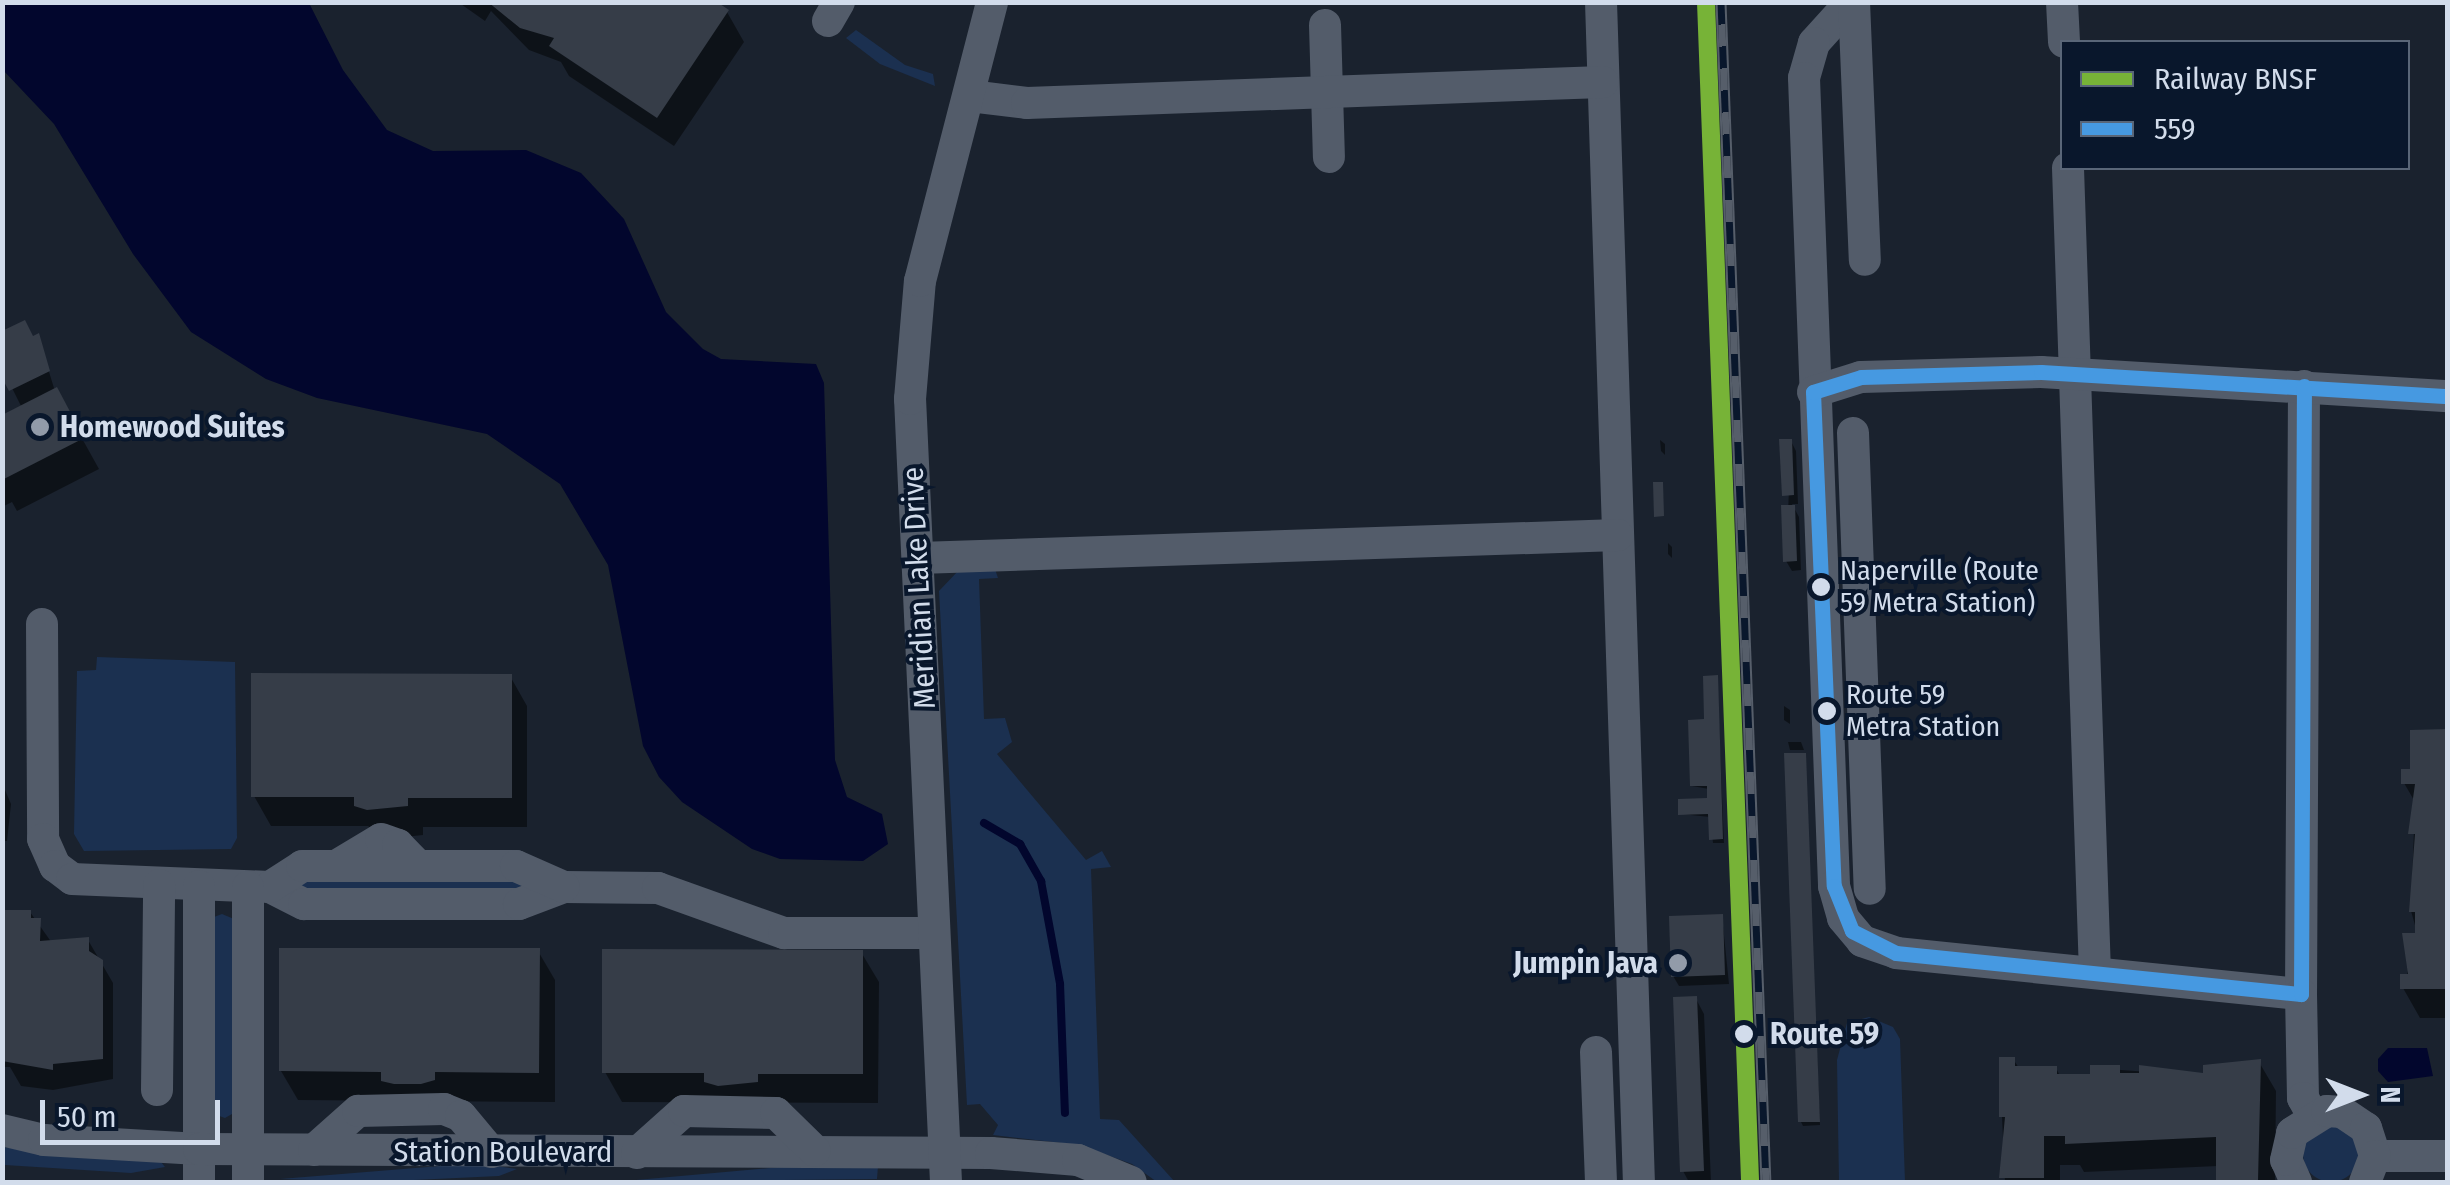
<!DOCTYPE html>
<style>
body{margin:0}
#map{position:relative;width:2450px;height:1185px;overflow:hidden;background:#1a222e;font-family:"Fira Sans Condensed",sans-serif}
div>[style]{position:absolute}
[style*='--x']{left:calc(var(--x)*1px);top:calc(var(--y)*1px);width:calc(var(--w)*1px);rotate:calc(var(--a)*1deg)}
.green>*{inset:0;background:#1b3050}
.round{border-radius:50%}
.water>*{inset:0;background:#02062d}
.shadow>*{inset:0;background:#0007}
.stream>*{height:8px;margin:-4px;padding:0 4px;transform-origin:4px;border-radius:4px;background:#02062d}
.building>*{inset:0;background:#363d48}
.minor>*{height:32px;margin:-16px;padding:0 16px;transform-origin:16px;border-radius:16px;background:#535c6a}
.rail>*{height:11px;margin-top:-5.5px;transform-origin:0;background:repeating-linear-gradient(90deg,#09172c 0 22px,#565e6a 0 44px);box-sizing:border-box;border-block:2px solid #565e6a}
.bus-1>*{height:15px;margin:-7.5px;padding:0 7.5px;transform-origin:7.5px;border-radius:7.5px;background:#4699e1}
.rail-1>*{height:18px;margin:-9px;padding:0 9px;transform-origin:9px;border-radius:9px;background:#77b337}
.dots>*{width:28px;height:28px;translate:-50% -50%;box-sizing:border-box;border:5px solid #09172c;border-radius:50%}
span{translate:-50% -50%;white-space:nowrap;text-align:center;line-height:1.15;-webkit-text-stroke:8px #09172c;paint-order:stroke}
.bus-label{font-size:28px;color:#d2dceb}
.left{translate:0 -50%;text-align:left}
.poi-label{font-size:30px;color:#d2dceb;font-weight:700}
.right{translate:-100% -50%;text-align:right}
.street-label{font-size:30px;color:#d2dceb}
.stop-label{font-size:30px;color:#d2dceb;font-weight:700}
.frame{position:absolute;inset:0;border:5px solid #d2dceb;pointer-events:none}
.legend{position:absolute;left:2060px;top:40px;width:350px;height:130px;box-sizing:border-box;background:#09172c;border:2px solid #596678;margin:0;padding:12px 18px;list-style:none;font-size:30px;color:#d2dceb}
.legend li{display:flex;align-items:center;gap:20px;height:50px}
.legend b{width:50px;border:2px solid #596678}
.north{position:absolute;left:2310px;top:1045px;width:100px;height:100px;-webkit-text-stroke:8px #09172c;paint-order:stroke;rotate:90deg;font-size:28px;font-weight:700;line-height:40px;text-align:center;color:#d2dceb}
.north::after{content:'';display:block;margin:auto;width:35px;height:45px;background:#d2dceb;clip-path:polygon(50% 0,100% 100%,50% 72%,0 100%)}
.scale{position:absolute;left:40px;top:1100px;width:180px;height:45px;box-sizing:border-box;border:5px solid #d2dceb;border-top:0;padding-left:12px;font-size:30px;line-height:35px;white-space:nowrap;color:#d2dceb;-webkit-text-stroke:8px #09172c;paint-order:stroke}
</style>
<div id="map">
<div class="green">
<div style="clip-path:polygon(856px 30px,905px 65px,933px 74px,935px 86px,880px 64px,846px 38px)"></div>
<div style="clip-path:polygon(995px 569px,998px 578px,979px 579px,984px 719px,1005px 718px,1012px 742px,997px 754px,1086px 860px,1102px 851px,1111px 867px,1091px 869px,1100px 1119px,1119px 1120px,1175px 1182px,1157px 1182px,1132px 1164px,1079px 1145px,993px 1135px,998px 1125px,980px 1104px,967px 1105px,939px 591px,958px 571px)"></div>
<div style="clip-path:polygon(97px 657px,235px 662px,237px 838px,231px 849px,84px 851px,74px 834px,77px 671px,96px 670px)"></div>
<div style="clip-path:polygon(299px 876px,521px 880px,521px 886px,518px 892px,301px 892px)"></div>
<div style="clip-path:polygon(222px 914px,234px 919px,232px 1114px,225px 1118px,211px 1113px,214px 917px)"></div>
<div style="clip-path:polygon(1869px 1017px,1893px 1027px,1900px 1039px,1905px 1182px,1839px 1182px,1837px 1060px,1847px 1023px)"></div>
<div class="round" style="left:2303px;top:1126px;width:56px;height:56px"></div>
<div style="clip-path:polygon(2px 1147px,161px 1162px,165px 1167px,131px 1173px,5px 1165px)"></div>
<div style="clip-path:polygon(477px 1163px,517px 1169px,499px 1176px,372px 1182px,280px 1179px)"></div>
<div style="clip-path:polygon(878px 1166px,877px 1179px,614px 1182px,781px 1167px)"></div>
</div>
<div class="water">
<div style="clip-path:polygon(3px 2px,309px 3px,343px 70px,387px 130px,433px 151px,526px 150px,581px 173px,624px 219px,666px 312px,703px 349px,721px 359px,816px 364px,824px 383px,835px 760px,847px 797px,882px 814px,888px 844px,863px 861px,780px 859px,752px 849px,682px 802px,659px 777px,643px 746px,608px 565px,560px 484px,487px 434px,317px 398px,266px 379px,191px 332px,133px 254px,54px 124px,3px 70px)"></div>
<div style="clip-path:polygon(2388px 1048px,2427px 1048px,2433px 1076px,2388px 1082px,2378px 1071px,2378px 1059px)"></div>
</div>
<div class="shadow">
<div style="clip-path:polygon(458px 2px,712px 2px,727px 12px,744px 42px,674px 146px,569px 76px,561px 62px,529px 50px,491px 11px,485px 21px)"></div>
<div style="clip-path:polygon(38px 336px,54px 388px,99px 469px,17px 511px,12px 502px,2px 507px,2px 418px,22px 408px,2px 368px)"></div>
<div style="clip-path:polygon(1660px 440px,1665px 444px,1665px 455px,1661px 451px)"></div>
<div style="clip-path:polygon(1791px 441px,1796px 451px,1798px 504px,1792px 504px,1799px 517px,1801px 570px,1792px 571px,1786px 561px)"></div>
<div style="clip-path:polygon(1668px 543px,1672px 547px,1672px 558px,1668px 554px)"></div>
<div style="clip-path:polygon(510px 676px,527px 706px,527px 827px,423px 827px,423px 835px,385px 839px,368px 826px,271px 826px,254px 796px)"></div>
<div style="clip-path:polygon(1717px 678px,1724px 843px,1713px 843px,1710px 817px,1681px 814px,1710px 800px,1709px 789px,1692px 786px)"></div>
<div style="clip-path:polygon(1784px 706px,1790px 710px,1790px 724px,1784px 720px)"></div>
<div style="clip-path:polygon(2448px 732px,2448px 1018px,2420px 1018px,2403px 988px,2418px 936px,2411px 911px,2415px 802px,2404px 783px)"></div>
<div style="clip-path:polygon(1788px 742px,1801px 742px,1804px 750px,1790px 750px)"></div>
<div style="clip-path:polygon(1804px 755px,1820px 1125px,1803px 1126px,1801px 1122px)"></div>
<div style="clip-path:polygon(2px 783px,11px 804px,7px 841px,2px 841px)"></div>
<div style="clip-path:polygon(2px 912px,30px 912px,52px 943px,88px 940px,113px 983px,113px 1079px,53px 1090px,21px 1086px,10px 1067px,2px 1067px)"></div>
<div style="clip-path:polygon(1722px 916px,1729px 984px,1679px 986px,1673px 976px)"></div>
<div style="clip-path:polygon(538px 951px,555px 980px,555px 1102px,298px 1100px,281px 1071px)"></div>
<div style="clip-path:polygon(861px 952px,879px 982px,878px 1103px,622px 1102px,605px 1072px)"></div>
<div style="clip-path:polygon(1696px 999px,1704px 1014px,1711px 1182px,1689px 1182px,1683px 1171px)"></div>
<div style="clip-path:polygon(2013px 1059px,2019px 1068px,2056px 1068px,2060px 1076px,2093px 1076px,2093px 1068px,2206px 1076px,2259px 1062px,2276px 1091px,2275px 1182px,2220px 1182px,2218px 1166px,2084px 1172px,2080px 1165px,2060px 1165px,2060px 1182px,2005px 1182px,2002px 1117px)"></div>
</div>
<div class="stream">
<div style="--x:984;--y:823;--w:42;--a:30.3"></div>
<div style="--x:1020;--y:844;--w:43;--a:60.4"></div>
<div style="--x:1041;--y:881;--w:105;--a:79.5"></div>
<div style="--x:1060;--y:984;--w:129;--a:87.8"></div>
</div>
<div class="building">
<div style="clip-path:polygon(488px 2px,717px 2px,729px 10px,657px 118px,549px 46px,554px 38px,520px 28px)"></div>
<div style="clip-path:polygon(25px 320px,33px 336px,39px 333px,50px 371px,9px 391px,2px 378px,2px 331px)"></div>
<div style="clip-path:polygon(57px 387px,84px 438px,2px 480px,2px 415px)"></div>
<div style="clip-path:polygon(1779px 439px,1792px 439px,1794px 495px,1782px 496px)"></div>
<div style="clip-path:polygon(1653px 482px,1663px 482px,1664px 516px,1654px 517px)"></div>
<div style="clip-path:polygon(1781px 505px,1795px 505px,1797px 561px,1783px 562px)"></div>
<div style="clip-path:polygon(251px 673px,512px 674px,512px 798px,408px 798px,408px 806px,367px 810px,354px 806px,354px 797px,251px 797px)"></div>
<div style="clip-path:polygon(1718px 675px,1723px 839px,1709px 840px,1708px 814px,1678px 815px,1678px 799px,1707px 798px,1707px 786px,1690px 786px,1688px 720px,1704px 719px,1703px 676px)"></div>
<div style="clip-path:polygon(2448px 729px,2448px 989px,2400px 989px,2400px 974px,2408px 974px,2402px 933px,2415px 933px,2415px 912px,2409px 912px,2415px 834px,2408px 834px,2415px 784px,2401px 784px,2401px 769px,2410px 769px,2410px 730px)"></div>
<div style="clip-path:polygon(1784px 753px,1806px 753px,1820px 1122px,1798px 1122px)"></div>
<div style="clip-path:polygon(2px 910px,31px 910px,31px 918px,41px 918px,40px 941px,89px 937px,89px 951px,103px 960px,103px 1059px,53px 1064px,53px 1070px,2px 1061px)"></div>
<div style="clip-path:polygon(1723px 914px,1725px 975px,1671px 977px,1669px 916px)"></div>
<div style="clip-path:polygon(279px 948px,540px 948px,539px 1073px,435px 1072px,435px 1080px,421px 1084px,394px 1084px,381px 1081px,381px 1072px,279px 1071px)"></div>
<div style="clip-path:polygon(602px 949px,863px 950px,863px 1074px,758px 1074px,758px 1082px,718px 1086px,704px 1082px,704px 1073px,602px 1073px)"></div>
<div style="clip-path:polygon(1697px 996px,1704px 1171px,1680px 1172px,1673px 997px)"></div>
<div style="clip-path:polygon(1999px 1057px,2015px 1057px,2015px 1066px,2057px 1066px,2057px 1074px,2090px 1074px,2090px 1065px,2120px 1065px,2120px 1073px,2139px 1073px,2139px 1065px,2203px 1073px,2203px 1065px,2261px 1059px,2258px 1181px,2216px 1181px,2216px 1137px,2065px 1144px,2065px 1136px,2044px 1136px,2044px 1178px,1999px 1178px,2005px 1117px,1999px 1117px)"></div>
</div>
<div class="minor">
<div style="--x:1601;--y:2;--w:1181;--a:88.16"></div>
<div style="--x:1851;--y:2;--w:55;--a:132.1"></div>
<div style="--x:1814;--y:43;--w:36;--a:106"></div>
<div style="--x:1804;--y:78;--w:809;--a:87.87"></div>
<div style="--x:1834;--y:886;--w:33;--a:74"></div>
<div style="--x:1843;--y:918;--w:30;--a:50"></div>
<div style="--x:1862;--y:941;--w:36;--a:19"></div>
<div style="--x:1896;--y:953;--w:407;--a:5.8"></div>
<div style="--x:1854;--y:2;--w:258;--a:87.6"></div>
<div style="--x:2062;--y:2;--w:40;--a:87.1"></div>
<div style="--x:828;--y:21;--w:22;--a:-60"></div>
<div style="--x:1325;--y:25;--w:132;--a:88.3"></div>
<div style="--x:970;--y:96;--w:57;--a:7"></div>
<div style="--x:1027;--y:103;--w:576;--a:-2.09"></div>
<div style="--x:2068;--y:168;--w:805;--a:88.08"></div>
<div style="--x:2304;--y:386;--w:608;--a:90.28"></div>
<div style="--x:2301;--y:994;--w:104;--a:88.9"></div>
<div style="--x:2303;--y:1098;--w:18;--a:61"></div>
<div style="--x:1813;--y:392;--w:50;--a:-17.4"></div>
<div style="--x:1861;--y:377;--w:180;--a:-1.6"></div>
<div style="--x:2041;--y:372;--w:408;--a:3.4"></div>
<div style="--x:1853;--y:433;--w:456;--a:87.9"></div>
<div style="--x:919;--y:558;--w:699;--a:-1.88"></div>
<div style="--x:42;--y:624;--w:215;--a:89.7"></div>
<div style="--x:43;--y:839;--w:30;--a:66"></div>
<div style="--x:55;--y:866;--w:21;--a:37"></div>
<div style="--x:72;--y:879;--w:198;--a:2.3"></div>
<div style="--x:270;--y:887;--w:38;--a:27"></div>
<div style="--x:304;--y:904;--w:215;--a:0"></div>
<div style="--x:519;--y:904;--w:48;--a:-20.7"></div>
<div style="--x:564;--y:887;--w:94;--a:0.6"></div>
<div style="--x:658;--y:888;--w:134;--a:19.7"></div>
<div style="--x:784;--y:933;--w:150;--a:0"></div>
<div style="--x:336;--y:866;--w:52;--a:-31"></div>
<div style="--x:381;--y:839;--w:18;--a:19"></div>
<div style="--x:398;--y:845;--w:29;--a:46"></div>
<div style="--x:199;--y:886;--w:296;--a:90"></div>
<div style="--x:270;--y:887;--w:38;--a:-33"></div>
<div style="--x:302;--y:866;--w:214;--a:0"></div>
<div style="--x:516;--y:866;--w:52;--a:23.6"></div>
<div style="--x:1596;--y:1052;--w:128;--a:87.8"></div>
<div style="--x:157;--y:1090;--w:205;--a:-89.4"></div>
<div style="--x:2;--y:1130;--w:43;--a:13.4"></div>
<div style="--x:44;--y:1140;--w:155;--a:3.3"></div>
<div style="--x:199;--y:1149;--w:792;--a:0.29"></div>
<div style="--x:991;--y:1153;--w:87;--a:4.6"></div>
<div style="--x:1078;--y:1160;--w:57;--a:22.5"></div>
<div style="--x:314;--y:1150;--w:59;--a:-41.6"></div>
<div style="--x:358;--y:1111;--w:86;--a:-1.3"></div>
<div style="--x:444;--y:1109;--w:18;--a:22"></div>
<div style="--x:461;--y:1116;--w:47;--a:50.2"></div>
<div style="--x:637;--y:1153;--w:63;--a:-41.8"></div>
<div style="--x:684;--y:1111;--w:92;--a:1.2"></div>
<div style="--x:776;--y:1113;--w:54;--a:44.3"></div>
<div style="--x:2375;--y:1156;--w:73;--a:0"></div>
<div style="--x:248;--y:1182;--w:295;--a:-90"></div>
<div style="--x:946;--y:1182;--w:784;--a:-92.63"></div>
<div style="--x:910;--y:399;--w:118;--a:-85.2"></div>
<div style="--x:920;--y:281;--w:288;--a:-75.5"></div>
<div style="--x:2296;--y:1182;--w:24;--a:-114"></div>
<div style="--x:2286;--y:1160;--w:28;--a:-77"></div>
<div style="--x:2292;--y:1133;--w:41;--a:-32.2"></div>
<div style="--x:2327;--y:1111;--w:15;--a:4"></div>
<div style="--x:2342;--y:1112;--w:29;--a:34"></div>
<div style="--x:2366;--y:1128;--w:29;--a:72"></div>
<div style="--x:2375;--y:1156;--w:28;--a:111"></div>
</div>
<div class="rail">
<div style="--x:1721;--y:2;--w:1181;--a:87.82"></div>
</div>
<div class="bus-1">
<div style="--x:1813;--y:392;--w:494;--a:87.6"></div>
<div style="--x:1834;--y:886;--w:48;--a:68.2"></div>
<div style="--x:1852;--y:931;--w:49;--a:26.6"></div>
<div style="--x:1896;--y:953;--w:407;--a:5.8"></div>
<div style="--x:1813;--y:392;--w:50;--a:-17.4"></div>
<div style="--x:1861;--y:377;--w:180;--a:-1.6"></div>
<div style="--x:2041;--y:372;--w:408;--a:3.4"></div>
<div style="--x:2301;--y:994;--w:608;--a:-89.72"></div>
</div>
<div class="rail-1">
<div style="--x:1706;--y:2;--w:1181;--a:87.86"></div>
</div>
<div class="dots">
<div style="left:40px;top:427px;background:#929ba9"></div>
<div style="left:1821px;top:587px;background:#d2dceb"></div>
<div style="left:1827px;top:711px;background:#d2dceb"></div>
<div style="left:1678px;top:963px;background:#929ba9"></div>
<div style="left:1744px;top:1034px;background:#d2dceb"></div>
</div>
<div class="bus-label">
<span class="left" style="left:1840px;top:587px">Naperville (Route<br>59 Metra Station)</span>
<span class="left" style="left:1846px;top:711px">Route 59<br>Metra Station</span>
</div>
<div class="poi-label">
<span class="left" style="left:60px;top:427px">Homewood Suites</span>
<span class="right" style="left:1658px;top:963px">Jumpin Java</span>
</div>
<div class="street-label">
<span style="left:919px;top:588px;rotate:-93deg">Meridian Lake Drive</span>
<span style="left:503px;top:1152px">Station Boulevard</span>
</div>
<div class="stop-label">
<span class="left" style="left:1770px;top:1034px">Route 59</span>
</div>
<div class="frame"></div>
<ul class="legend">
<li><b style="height:12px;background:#77b337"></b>Railway BNSF</li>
<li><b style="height:12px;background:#4699e1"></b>559</li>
</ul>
<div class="north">N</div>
<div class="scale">50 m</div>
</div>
